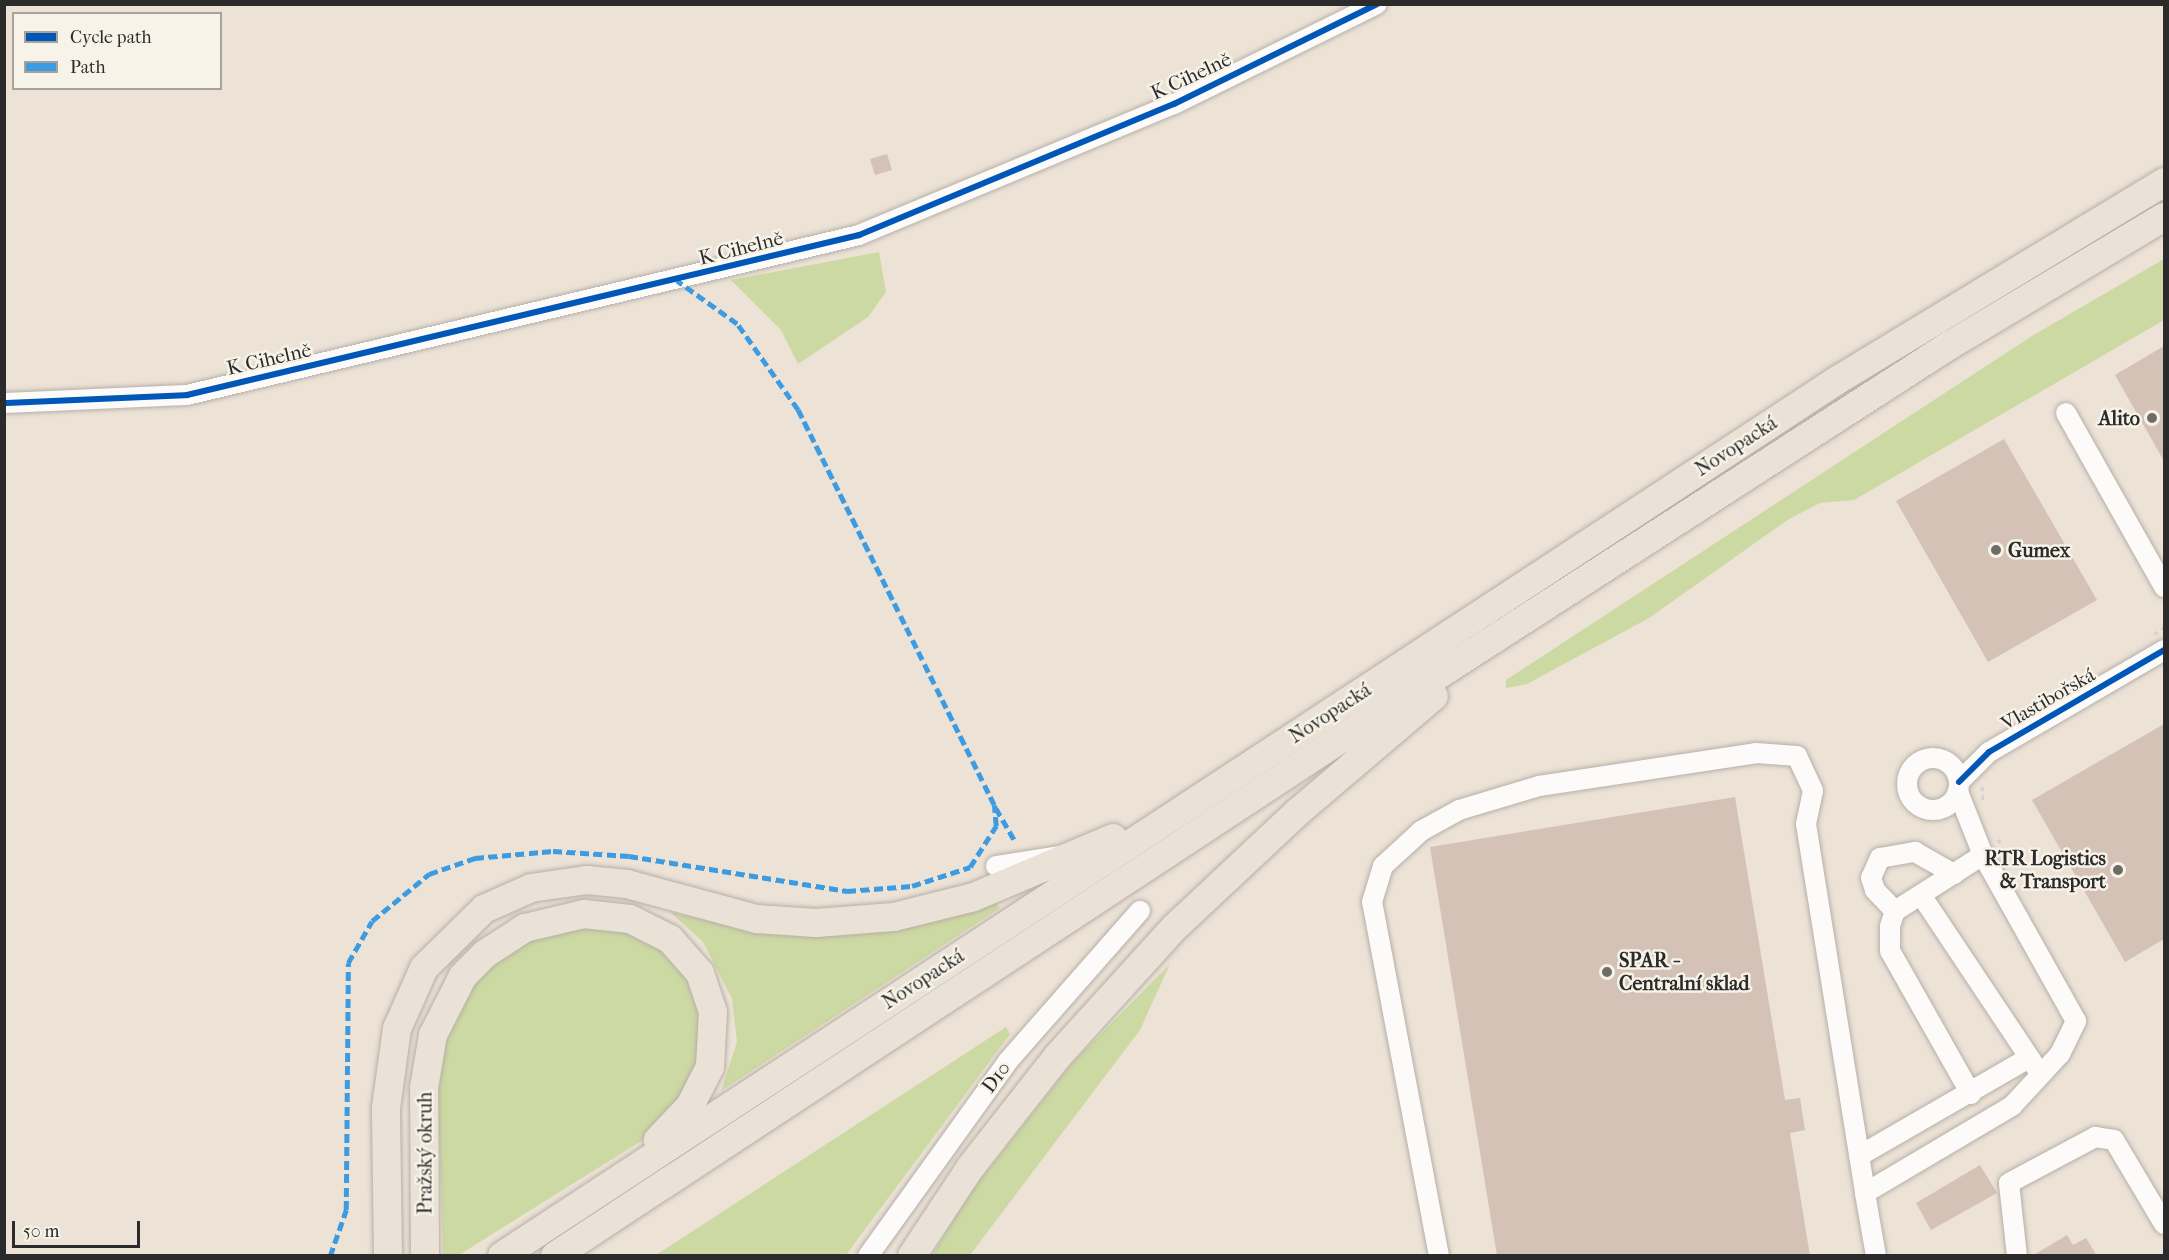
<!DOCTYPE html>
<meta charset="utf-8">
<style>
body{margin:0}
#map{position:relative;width:2169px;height:1260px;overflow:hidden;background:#ece2d6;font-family:"IM FELL French Canon",serif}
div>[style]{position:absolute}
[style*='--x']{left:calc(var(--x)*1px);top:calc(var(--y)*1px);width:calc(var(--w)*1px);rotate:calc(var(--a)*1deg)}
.green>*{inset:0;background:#cdd9a2}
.building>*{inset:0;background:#d4c2b6}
.path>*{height:3px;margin-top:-1.5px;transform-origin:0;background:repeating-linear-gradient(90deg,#d4d2cf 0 4.5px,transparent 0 9px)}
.roads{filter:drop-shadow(0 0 2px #b6afa8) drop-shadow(0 0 2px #b6afa8)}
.minor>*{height:20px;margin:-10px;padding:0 10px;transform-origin:10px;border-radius:10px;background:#fcfbf9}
.minor>.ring{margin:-10px;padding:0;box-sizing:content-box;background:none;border:20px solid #fcfbf9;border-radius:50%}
.highway>*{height:28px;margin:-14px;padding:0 14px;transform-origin:14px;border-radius:14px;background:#ebe2d7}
.quiet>*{height:4.5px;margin-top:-2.25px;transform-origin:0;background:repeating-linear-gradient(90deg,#3d9ce1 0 9px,transparent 0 13.5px)}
.cycleway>*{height:6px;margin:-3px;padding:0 3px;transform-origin:3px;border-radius:3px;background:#0057b8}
.dots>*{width:16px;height:16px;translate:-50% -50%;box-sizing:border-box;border:3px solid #f7f3e8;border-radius:50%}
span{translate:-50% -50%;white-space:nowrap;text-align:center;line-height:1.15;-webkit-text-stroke:5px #f7f3e8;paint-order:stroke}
.street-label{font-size:20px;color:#2b2b2b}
.poi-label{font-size:20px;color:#2b2b2b;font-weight:700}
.right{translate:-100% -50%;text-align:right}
.left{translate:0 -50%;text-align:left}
.frame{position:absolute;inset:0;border:6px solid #2b2b2b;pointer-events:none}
.legend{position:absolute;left:12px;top:12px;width:210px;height:78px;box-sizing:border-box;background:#f7f3e8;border:2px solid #a5a39c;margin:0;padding:8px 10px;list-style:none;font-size:18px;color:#2b2b2b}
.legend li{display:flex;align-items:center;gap:12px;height:30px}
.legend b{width:30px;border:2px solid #a5a39c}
.scale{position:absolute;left:12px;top:1221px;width:128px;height:27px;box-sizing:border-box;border:3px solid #2b2b2b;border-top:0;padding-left:8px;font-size:18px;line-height:21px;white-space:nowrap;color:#2b2b2b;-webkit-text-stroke:4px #f7f3e8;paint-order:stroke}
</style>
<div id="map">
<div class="green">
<div style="clip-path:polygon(879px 252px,886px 292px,868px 317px,798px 364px,781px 330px,731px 280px)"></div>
<div style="clip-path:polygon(2164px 259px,2164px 320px,1854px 500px,1820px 503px,1789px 519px,1649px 618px,1527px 684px,1506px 688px,1506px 680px,2032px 336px)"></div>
<div style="clip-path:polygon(996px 903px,1000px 908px,721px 1091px,737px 1042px,732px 999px,703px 942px,670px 912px,742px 928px,967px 913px)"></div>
<div style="clip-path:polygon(563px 926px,641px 932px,695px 980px,705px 1043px,691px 1090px,646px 1138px,459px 1255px,443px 1256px,437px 1063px,456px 997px,503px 950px)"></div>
<div style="clip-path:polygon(1170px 964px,1140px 1030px,970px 1255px,932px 1256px,968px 1195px,1072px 1063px)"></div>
<div style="clip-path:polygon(1006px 1027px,1010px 1034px,846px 1255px,656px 1255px)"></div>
</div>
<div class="building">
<div style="clip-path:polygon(887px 154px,892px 170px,875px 175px,870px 159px)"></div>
<div style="clip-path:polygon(2164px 346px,2164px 461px,2115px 375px)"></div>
<div style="clip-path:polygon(2004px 439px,2097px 600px,1988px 662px,1896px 501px)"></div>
<div style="clip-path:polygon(2164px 724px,2164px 939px,2125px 962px,2032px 800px)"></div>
<div style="clip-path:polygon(1735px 797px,1785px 1100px,1800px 1098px,1805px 1130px,1790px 1133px,1810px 1256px,1497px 1256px,1430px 847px)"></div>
<div style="clip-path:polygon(1980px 1165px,1997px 1193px,1931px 1230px,1916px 1203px)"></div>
<div style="clip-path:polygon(2067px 1235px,2073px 1245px,2086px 1238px,2097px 1256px,2032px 1256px)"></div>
</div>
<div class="path">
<div style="--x:2154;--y:634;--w:12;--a:-35"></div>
<div style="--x:1982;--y:786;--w:17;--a:87"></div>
<div style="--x:1998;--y:839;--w:9;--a:58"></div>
</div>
<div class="roads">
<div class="minor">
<div style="--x:4;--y:403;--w:183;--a:-2.5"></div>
<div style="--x:187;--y:395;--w:691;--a:-13.39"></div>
<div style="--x:859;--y:235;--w:341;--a:-22.6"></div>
<div style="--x:1174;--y:104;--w:226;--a:-26.2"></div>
<div style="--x:2066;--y:413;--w:200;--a:60.6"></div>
<div class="ring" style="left:1907px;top:758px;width:32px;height:32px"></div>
<div style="--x:1959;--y:782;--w:42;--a:-45"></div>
<div style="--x:1989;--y:752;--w:203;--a:-30.2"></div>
<div style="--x:996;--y:866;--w:65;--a:-8.9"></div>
<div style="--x:1921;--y:895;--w:216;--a:56.3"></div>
<div style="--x:1895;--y:911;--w:29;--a:-134"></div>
<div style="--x:1875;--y:890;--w:13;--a:-108"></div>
<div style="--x:1871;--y:878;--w:22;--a:-66"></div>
<div style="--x:1880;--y:858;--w:36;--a:-10"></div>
<div style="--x:1915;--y:852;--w:45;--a:29.4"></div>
<div style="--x:1971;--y:1094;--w:164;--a:-119.5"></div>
<div style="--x:1890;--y:951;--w:25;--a:-90"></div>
<div style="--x:1890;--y:926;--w:16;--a:-72"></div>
<div style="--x:1895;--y:911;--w:104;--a:-32.5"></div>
<div style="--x:1859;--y:1156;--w:196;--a:-30"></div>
<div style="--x:868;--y:1256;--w:240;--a:-54.3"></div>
<div style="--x:1008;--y:1061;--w:200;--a:-48.7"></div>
<div style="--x:1439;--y:1256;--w:360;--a:-100.7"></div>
<div style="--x:1372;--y:902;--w:38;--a:-73"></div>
<div style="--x:1383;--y:866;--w:52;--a:-42.6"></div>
<div style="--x:1421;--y:831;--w:43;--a:-28.9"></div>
<div style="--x:1459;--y:810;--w:84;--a:-16.7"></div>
<div style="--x:1539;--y:786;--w:219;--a:-8.6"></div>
<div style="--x:1756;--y:753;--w:41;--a:4.2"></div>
<div style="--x:1797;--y:756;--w:38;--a:65"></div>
<div style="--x:1813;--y:791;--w:34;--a:102"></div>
<div style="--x:1806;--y:824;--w:374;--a:80.9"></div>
<div style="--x:1876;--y:1256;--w:64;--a:-99.9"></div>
<div style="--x:1865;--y:1193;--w:171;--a:-30.6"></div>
<div style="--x:2012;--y:1106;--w:71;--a:-47.3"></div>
<div style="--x:2060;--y:1054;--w:37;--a:-64"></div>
<div style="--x:2076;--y:1021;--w:190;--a:-119.3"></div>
<div style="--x:1983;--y:855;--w:68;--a:-111.6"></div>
<div style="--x:2017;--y:1256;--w:73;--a:-96.3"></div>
<div style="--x:2009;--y:1183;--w:98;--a:-28.1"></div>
<div style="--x:2095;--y:1137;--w:19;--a:9"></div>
<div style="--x:2114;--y:1140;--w:98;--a:59.2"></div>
</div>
<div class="highway">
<div style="--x:388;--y:1256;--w:148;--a:-90.8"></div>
<div style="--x:386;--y:1108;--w:80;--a:-82.1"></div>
<div style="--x:397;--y:1029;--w:67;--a:-66.1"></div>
<div style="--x:424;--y:968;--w:84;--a:-44.5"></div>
<div style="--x:484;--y:909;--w:51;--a:-24.1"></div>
<div style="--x:531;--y:888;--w:57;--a:-8.1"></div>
<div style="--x:587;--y:880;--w:40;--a:5.7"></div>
<div style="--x:627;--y:884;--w:135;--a:15.1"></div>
<div style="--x:757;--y:919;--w:59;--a:3.9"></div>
<div style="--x:816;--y:923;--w:78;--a:-4.4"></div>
<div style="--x:894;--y:917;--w:82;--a:-14"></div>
<div style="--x:974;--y:897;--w:151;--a:-23"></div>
<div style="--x:425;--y:1256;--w:168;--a:-90.3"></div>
<div style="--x:424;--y:1088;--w:54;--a:-80.4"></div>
<div style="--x:433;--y:1035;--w:66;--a:-63"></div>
<div style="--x:463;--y:976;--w:31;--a:-45"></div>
<div style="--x:485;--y:954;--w:48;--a:-33"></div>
<div style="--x:525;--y:928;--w:61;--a:-13.3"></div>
<div style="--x:584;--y:914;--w:46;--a:6.2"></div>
<div style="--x:630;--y:919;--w:45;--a:26.6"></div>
<div style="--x:670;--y:939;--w:45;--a:48.6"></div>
<div style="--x:700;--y:973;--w:41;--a:71.6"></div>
<div style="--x:713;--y:1012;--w:55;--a:93.1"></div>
<div style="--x:710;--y:1067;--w:44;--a:117.1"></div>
<div style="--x:690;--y:1106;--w:47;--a:133.3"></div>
<div style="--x:502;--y:1256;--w:1595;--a:-33.26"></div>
<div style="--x:1836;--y:381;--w:384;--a:-31.2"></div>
<div style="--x:555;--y:1256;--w:1046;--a:-33.34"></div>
<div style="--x:1429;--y:681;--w:620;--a:-32.82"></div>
<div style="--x:1950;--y:345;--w:249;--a:-30.9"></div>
<div style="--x:912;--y:1256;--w:105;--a:-56.6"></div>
<div style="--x:970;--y:1168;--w:141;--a:-51.9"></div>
<div style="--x:1057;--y:1057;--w:176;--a:-47.8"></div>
<div style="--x:1175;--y:927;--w:170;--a:-43.1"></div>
<div style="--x:1299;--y:811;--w:177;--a:-40.4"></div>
</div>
</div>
<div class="quiet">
<div style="--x:996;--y:808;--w:39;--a:60"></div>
<div style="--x:330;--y:1256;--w:49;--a:-70.8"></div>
<div style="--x:346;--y:1210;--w:247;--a:-89.5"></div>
<div style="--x:348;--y:963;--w:48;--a:-60.3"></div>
<div style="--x:372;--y:921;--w:74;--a:-39.5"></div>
<div style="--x:429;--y:874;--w:49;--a:-19.2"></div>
<div style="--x:475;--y:858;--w:78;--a:-5.1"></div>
<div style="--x:553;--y:851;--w:76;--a:3.8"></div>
<div style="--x:629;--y:856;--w:221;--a:9.1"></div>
<div style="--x:847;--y:891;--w:65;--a:-4.4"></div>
<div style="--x:912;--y:886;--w:61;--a:-18.1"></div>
<div style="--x:970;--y:867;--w:49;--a:-57.6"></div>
<div style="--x:996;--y:826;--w:21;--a:-95"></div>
<div style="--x:994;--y:805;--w:441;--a:-116.4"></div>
<div style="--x:798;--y:410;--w:105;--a:-125.3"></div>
<div style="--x:737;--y:324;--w:74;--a:-144.4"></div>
</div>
<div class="cycleway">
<div style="--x:4;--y:403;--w:183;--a:-2.5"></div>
<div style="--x:187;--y:395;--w:691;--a:-13.39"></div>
<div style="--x:859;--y:235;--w:341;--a:-22.6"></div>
<div style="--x:1174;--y:104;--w:226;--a:-26.2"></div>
<div style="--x:1959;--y:782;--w:42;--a:-45"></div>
<div style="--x:1989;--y:752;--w:203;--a:-30.2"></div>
</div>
<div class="dots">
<div style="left:2152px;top:418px;background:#6f6b67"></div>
<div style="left:1996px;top:550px;background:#6f6b67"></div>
<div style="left:2118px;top:870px;background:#6f6b67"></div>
<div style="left:1607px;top:972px;background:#6f6b67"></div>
</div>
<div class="street-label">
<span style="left:1191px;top:76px;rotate:-25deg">K Cihelně</span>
<span style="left:741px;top:248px;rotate:-14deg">K Cihelně</span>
<span style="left:269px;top:359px;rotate:-13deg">K Cihelně</span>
<span style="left:1736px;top:446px;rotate:-33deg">Novopacká</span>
<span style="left:2048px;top:699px;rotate:-30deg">Vlastibořská</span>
<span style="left:1330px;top:713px;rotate:-33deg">Novopacká</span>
<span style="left:923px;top:979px;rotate:-33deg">Novopacká</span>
<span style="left:996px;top:1077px;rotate:-53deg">D10</span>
<span style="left:425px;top:1153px;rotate:-90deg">Pražský okruh</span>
</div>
<div class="poi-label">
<span class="right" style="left:2140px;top:418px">Alito</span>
<span class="left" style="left:2008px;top:550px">Gumex</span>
<span class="right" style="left:2106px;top:870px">RTR Logistics<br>&amp; Transport</span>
<span class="left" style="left:1619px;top:972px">SPAR -<br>Centralní sklad</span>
</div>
<div class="frame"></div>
<ul class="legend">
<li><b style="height:8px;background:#0057b8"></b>Cycle path</li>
<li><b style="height:8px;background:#3d9ce1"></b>Path</li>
</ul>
<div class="scale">50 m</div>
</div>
